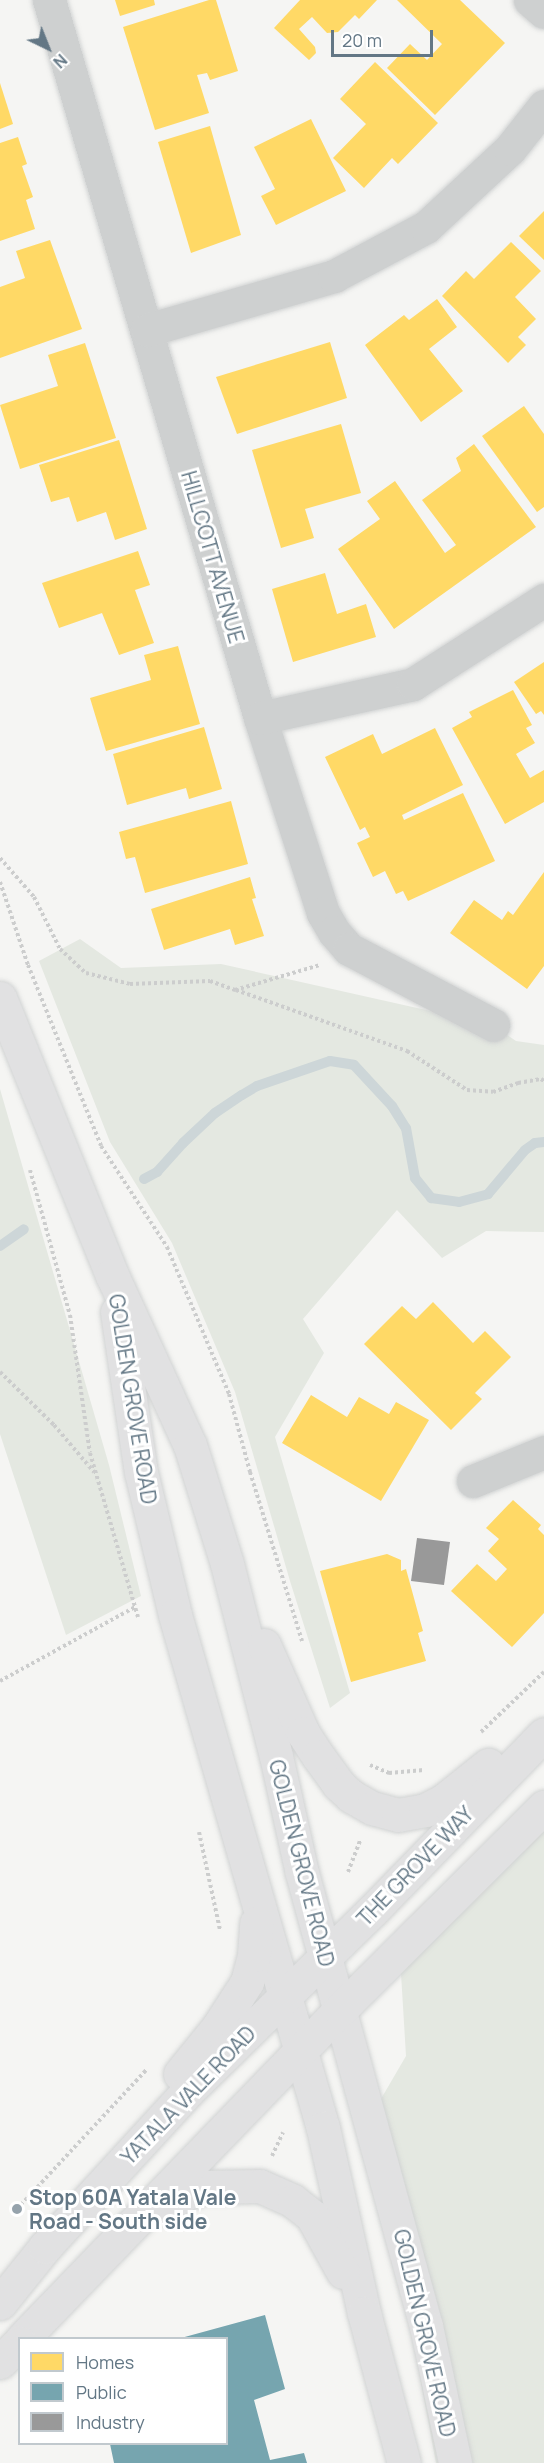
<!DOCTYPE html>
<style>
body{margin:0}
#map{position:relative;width:544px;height:2463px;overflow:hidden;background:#f5f5f3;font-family:Manrope,sans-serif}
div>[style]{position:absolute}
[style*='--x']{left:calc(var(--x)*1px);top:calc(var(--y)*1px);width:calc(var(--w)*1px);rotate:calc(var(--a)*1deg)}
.green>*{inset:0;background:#e4e8e1}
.homes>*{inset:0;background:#ffd966}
.public>*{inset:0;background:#76a5af}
.industry>*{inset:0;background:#999}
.stream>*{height:10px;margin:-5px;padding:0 5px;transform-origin:5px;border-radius:5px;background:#cdd6d8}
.path>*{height:4px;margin-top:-2px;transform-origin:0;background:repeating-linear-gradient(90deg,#cccdcd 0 3px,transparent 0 6px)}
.roads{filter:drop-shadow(0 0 2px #d1d3d3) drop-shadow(0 0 2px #d1d3d3)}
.street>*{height:33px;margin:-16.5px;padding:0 16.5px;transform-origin:16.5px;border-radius:16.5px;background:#ced0d0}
.secondary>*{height:33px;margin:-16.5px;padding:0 16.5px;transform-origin:16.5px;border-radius:16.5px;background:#e1e1e2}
.dots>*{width:16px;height:16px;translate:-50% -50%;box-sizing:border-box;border:3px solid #fff;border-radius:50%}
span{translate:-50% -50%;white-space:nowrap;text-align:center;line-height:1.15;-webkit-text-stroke:6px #fff;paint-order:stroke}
.street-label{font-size:21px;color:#637785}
.poi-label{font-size:21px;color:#637785;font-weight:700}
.left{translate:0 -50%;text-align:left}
.legend{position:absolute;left:18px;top:2337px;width:210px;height:108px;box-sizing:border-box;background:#fff;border:2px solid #c1c9ce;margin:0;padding:8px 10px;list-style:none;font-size:18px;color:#637785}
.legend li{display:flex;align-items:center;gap:12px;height:30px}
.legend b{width:30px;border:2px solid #c1c9ce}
.north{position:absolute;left:18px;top:18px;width:60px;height:60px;-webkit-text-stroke:4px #fff;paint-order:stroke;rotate:137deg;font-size:16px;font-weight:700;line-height:24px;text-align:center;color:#637785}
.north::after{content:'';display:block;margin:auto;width:21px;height:27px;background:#637785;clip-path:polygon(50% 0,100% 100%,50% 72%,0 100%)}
.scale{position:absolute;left:331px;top:30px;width:102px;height:27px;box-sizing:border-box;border:3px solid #637785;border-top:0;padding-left:8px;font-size:18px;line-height:21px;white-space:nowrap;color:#637785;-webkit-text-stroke:4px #fff;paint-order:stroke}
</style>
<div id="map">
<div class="green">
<div style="clip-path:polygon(80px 939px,121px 968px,221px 964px,493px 1025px,516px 1041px,544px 1045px,544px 1232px,486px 1231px,442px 1258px,397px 1210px,303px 1319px,324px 1353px,275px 1437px,350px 1693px,330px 1708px,290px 1581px,235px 1392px,172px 1243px,110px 1142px,39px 961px)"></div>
<div style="clip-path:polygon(0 1089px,109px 1465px,141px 1596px,66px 1635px,0 1434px)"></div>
<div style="clip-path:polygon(544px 1807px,544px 2463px,436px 2463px,371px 2116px,406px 2056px,400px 1957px)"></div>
</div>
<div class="homes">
<div style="clip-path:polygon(115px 0,154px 0,155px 5px,120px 16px)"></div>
<div style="clip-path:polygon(209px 0,216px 0,238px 71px,210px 80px,207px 73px,197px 75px,209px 113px,155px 130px,123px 27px)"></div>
<div style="clip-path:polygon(300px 0,377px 0,359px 19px,355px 15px,338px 32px,327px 33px,312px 17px,299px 29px,315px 47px,316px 53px,309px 60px,274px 28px)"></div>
<div style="clip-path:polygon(397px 0,460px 0,505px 43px,435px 115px,387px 68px,410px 44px,427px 60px,442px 44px)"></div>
<div style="clip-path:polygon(375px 62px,438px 123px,398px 164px,392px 158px,364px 188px,333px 158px,366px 124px,340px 99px)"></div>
<div style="clip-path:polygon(0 83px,13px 124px,0 129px)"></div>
<div style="clip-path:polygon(311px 119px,346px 191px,276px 225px,261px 196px,275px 189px,254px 147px)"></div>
<div style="clip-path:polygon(210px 126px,241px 235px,191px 253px,158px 142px)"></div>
<div style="clip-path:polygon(18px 137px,27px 164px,22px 166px,33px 197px,26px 200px,35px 229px,0 241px,0 143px)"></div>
<div style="clip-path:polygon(544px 211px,544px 260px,519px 236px)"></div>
<div style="clip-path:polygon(50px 240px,82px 329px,0 358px,0 287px,25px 278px,16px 251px)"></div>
<div style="clip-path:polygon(511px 242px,541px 271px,515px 297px,536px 319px,518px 337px,526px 345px,508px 363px,442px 296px,466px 271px,474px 279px)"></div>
<div style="clip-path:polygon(437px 299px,457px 327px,429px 349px,463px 391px,421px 422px,365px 345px,404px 315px,409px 320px)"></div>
<div style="clip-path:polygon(330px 342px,347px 398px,237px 434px,216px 377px)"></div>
<div style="clip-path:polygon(85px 343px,116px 438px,20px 469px,0 405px,58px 386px,48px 355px)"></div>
<div style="clip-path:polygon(524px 406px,544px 434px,544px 507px,537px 512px,482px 436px)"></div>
<div style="clip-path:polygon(341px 424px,361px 493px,305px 509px,314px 538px,281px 548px,252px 450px)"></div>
<div style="clip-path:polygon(119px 440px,147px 529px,115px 540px,106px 512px,77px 522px,69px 497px,51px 502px,39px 465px)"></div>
<div style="clip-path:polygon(474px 444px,536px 527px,394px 629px,338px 549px,380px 519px,367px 501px,395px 481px,445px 553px,456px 545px,422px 500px,461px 471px,456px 458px)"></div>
<div style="clip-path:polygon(138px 551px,150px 585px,135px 590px,154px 643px,119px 655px,102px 613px,59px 628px,42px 583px)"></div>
<div style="clip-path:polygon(325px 573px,337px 614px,366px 604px,376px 637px,293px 662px,272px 589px)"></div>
<div style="clip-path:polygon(178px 646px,200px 724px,106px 751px,90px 698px,151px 680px,144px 655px)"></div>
<div style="clip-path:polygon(544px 662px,544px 715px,541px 711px,536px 714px,514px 682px)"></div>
<div style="clip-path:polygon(513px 690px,532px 725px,526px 728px,535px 743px,516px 754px,530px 778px,544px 770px,544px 802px,505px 824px,452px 728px,472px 717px,469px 712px)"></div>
<div style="clip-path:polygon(204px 727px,222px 789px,189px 799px,186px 788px,127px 805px,113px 754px)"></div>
<div style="clip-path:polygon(435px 728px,463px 785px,402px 815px,404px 820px,463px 793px,495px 861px,408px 901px,403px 891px,396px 894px,385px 871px,373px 877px,357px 843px,370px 837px,365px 827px,360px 830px,325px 757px,373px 734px,382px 754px)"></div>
<div style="clip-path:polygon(231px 801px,248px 864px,145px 893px,135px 857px,126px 859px,119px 832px)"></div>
<div style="clip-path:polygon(544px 872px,544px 966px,527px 989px,450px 933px,474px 900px,502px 920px,508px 911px,513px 915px)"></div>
<div style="clip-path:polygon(250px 877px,256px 898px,252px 899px,264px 936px,235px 945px,230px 929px,164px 950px,151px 909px)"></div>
<div style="clip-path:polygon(433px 1302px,473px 1343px,485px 1331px,511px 1357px,475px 1393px,482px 1399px,451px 1430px,364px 1344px,402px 1306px,416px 1319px)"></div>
<div style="clip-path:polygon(311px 1395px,347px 1417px,359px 1397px,389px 1414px,396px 1402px,429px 1420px,381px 1501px,282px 1443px)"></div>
<div style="clip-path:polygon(513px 1500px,541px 1525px,538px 1529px,544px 1535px,544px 1613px,512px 1647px,451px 1591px,477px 1564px,496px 1581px,507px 1569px,488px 1551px,499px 1539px,486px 1528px)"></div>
<div style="clip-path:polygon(387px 1554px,401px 1560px,401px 1571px,406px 1569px,423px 1631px,418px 1633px,426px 1661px,351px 1682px,320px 1571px)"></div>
</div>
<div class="public">
<div style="clip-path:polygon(265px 2315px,285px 2389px,254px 2400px,270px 2460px,304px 2453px,307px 2463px,114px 2463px,110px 2444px,226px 2444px,226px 2338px,181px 2338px)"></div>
</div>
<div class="industry">
<div style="clip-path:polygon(417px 1538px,450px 1542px,444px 1585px,411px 1581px)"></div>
</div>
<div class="stream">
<div style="--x:144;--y:1179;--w:15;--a:-28"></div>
<div style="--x:157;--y:1172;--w:39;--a:-48"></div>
<div style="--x:183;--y:1143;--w:44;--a:-43.2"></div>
<div style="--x:215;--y:1113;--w:32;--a:-34"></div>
<div style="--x:242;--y:1095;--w:17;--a:-31"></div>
<div style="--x:257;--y:1086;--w:77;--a:-18.9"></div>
<div style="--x:330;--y:1061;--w:24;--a:9"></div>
<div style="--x:354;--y:1065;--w:56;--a:47.2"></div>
<div style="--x:392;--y:1106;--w:26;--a:58"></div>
<div style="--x:406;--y:1128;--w:51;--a:79.8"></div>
<div style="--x:415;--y:1178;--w:26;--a:51"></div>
<div style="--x:431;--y:1198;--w:28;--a:8"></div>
<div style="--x:459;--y:1202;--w:30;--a:-15"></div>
<div style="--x:488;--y:1194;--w:57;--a:-49.9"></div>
<div style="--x:525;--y:1150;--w:12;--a:-35"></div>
<div style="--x:535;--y:1143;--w:9;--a:-6"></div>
<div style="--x:0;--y:1246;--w:29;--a:-35"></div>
</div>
<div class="path">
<div style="--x:0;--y:858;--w:52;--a:48.9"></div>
<div style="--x:34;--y:897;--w:58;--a:63.4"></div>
<div style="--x:60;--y:949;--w:35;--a:43"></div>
<div style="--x:86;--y:973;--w:45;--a:14"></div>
<div style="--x:130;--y:984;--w:80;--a:-2.1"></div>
<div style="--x:210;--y:981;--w:27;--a:20"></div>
<div style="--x:235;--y:990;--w:89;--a:-16.4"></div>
<div style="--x:0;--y:882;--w:88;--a:71.4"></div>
<div style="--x:28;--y:965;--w:195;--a:68"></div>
<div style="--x:101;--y:1146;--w:121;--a:56.8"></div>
<div style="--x:167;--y:1247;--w:160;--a:67.1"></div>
<div style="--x:229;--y:1394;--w:81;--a:74.9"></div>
<div style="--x:250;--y:1472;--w:177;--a:72.9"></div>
<div style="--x:236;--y:990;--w:182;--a:19.6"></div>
<div style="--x:407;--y:1051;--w:72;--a:33"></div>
<div style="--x:467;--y:1090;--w:26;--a:4"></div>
<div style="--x:493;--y:1092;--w:27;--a:-20"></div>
<div style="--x:518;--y:1083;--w:23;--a:-10"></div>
<div style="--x:541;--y:1079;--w:4;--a:34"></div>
<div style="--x:30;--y:1170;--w:150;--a:74.6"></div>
<div style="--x:70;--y:1315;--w:139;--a:81.8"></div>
<div style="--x:90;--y:1453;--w:171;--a:73.7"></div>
<div style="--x:0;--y:1372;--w:76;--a:44.5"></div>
<div style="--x:54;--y:1425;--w:62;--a:49.6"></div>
<div style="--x:0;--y:1681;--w:154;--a:-28.7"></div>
<div style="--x:481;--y:1732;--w:87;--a:-43.6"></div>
<div style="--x:370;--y:1765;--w:21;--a:23"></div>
<div style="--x:389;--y:1773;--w:35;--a:-5"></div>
<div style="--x:199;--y:1832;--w:100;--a:77.9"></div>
<div style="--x:348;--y:1872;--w:34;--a:-69"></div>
<div style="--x:272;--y:2156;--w:26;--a:-65"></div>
<div style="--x:17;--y:2209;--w:191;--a:-47.1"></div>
</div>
<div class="roads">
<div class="street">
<div style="--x:49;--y:0;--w:748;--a:73.62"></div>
<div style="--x:260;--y:718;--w:205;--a:72.1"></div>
<div style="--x:323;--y:913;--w:22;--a:60"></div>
<div style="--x:334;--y:932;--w:23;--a:49"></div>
<div style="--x:349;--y:949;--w:163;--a:27.8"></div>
<div style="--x:530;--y:0;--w:18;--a:41"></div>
<div style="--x:147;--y:330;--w:195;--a:-16.1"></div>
<div style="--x:334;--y:276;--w:104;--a:-28"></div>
<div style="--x:426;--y:227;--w:115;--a:-42.9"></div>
<div style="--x:510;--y:149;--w:55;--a:-51.7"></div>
<div style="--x:260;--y:718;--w:157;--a:-12.5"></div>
<div style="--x:413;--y:684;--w:156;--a:-32.7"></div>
<div style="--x:473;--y:1481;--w:77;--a:-22.2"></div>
</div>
<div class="secondary">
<div style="--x:0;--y:998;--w:299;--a:68"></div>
<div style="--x:112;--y:1275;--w:187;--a:65.4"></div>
<div style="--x:190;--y:1445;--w:125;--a:72.7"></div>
<div style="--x:227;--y:1564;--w:198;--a:75.7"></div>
<div style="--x:276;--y:1756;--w:120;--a:77.5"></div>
<div style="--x:302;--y:1873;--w:470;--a:74.7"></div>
<div style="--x:426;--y:2326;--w:140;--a:78"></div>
<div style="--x:117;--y:1312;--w:162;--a:81.5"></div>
<div style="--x:141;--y:1472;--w:147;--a:76.6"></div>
<div style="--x:175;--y:1615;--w:534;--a:73.91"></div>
<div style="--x:323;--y:2128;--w:189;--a:77.5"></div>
<div style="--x:364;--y:2313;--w:155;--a:75.1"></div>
<div style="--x:264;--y:1645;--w:96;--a:66.1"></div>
<div style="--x:303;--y:1733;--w:27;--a:57"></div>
<div style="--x:318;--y:1756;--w:34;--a:54"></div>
<div style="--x:338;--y:1784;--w:18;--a:43"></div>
<div style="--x:351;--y:1796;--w:24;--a:30"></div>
<div style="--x:372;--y:1808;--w:27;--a:15"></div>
<div style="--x:398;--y:1815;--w:27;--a:-10"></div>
<div style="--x:425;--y:1810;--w:20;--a:-27"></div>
<div style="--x:443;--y:1801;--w:58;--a:-38.7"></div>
<div style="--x:180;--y:2074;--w:60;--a:-51"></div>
<div style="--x:218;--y:2027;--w:54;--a:-57.2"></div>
<div style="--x:247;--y:1982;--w:28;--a:-75"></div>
<div style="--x:254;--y:1955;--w:32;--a:-86"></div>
<div style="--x:160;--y:2208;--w:31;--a:-29"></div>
<div style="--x:187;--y:2193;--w:19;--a:-18"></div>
<div style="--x:205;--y:2187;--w:55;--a:-1"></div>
<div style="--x:260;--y:2186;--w:36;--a:24"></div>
<div style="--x:293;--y:2201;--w:24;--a:38"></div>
<div style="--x:312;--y:2216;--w:64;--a:61"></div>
<div style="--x:0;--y:2303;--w:72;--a:-51.2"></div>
<div style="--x:45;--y:2247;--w:209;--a:-47.5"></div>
<div style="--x:186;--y:2093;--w:262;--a:-44.4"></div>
<div style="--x:373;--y:1910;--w:245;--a:-45.8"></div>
<div style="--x:23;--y:2338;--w:456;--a:-46"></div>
<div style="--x:340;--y:2010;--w:288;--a:-44.9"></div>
<div style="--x:0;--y:2362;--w:28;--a:-45"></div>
</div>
</div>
<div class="dots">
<div style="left:17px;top:2209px;background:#96a3ac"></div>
</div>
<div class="street-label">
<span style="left:213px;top:557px;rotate:74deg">HILLCOTT AVENUE</span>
<span style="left:133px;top:1399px;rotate:81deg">GOLDEN GROVE ROAD</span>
<span style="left:302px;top:1863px;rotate:76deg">GOLDEN GROVE ROAD</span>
<span style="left:415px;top:1866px;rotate:-46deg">THE GROVE WAY</span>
<span style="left:188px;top:2095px;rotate:-46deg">YATALA VALE ROAD</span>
<span style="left:425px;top:2333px;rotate:77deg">GOLDEN GROVE ROAD</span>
</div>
<div class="poi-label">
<span class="left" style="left:29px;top:2209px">Stop 60A Yatala Vale<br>Road - South side</span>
</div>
<ul class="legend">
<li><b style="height:16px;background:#ffd966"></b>Homes</li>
<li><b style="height:16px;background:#76a5af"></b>Public</li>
<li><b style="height:16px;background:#999"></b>Industry</li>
</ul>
<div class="north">N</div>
<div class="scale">20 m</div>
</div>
